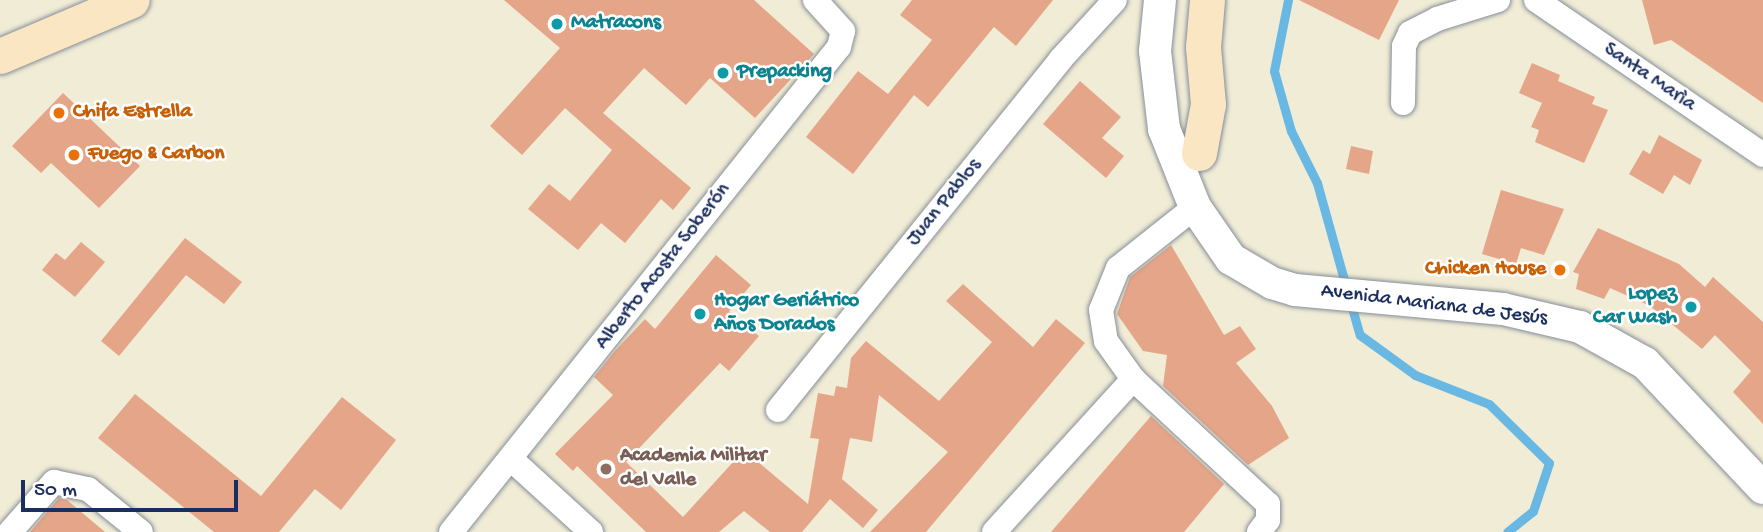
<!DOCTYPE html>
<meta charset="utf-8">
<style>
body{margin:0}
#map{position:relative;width:1763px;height:532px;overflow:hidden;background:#f0ecd5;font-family:"Gochi Hand",sans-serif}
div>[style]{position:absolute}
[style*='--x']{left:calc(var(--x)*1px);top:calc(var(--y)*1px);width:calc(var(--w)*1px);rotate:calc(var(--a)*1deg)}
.stream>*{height:9px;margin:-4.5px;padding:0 4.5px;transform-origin:4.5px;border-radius:4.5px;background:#69b8e4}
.building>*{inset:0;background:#e5a589}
.roads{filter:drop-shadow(0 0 2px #868e9a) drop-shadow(0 0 2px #868e9a)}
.minor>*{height:24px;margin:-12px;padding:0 12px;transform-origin:12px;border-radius:12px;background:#fff}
.tertiary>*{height:32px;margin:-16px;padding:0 16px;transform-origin:16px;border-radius:16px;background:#fff}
.secondary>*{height:35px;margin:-17.5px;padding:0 17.5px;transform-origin:17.5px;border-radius:17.5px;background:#fbe6c4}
.dots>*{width:19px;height:19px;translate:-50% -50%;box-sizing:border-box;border:4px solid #fff;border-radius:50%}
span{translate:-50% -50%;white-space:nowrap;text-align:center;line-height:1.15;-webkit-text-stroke:5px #fff;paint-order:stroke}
.culture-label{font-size:21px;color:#0d838f;font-weight:700}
.left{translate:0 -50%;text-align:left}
.right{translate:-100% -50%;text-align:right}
.street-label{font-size:21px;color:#1b2f5e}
.food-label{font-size:21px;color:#c56008;font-weight:700}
.education-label{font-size:21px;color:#785e54;font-weight:700}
.scale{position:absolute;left:21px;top:480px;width:217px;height:32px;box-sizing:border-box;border:4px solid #1b2f5e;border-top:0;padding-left:9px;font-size:21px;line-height:24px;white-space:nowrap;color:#1b2f5e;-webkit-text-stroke:5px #fff;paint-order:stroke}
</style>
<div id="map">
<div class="stream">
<div style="--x:1288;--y:0;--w:72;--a:101.2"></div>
<div style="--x:1274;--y:71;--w:62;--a:74.2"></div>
<div style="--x:1291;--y:131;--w:58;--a:63.4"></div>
<div style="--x:1317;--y:183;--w:108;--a:74.4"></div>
<div style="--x:1350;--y:301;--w:35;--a:74"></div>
<div style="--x:1360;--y:335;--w:68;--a:36"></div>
<div style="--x:1415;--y:375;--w:79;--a:21.4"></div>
<div style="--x:1489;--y:404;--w:84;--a:44.5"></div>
<div style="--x:1549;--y:463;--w:51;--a:108.4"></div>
<div style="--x:1533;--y:511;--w:33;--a:141"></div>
</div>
<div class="building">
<div style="clip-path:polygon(504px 0,754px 0,814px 54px,755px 118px,710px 78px,686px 105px,644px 68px,603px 113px,691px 188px,673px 210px,661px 199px,625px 243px,601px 223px,578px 250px,528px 209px,549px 184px,570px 201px,612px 150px,565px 108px,522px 155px,490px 126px,560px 48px)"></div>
<div style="clip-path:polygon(912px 0,1053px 0,1016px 46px,994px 27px,928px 107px,914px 95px,853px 174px,806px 137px,858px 71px,888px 94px,932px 40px,900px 15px)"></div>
<div style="clip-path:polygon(1299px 0,1399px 0,1379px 40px)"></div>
<div style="clip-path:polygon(1642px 0,1763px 0,1763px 103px,1671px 40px,1654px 45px)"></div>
<div style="clip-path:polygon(1532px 63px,1560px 75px,1558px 81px,1595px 97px,1592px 104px,1608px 110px,1584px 163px,1535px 142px,1539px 130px,1531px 127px,1542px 103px,1519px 93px)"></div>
<div style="clip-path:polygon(1080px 81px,1121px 117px,1102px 138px,1124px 156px,1106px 178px,1043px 124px)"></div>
<div style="clip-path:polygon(63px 93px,140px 166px,99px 208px,51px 163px,41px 173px,12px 146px)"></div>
<div style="clip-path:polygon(1659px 135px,1702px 160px,1690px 185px,1674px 175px,1663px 194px,1629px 174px,1643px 150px,1650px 154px)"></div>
<div style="clip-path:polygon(1351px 146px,1373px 151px,1369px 174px,1346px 169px)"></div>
<div style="clip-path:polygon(1501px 190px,1564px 209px,1544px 255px,1521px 248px,1516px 264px,1482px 254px)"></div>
<div style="clip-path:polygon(1598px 228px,1679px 264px,1705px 287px,1713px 277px,1763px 322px,1763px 424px,1733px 392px,1751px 371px,1715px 335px,1702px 349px,1650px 306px,1610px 288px,1604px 299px,1576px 289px,1579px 274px,1573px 272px)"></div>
<div style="clip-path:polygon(185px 238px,242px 282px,224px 304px,186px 275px,119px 356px,101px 341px)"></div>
<div style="clip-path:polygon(81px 242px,105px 262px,75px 297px,42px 270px,56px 253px,65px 260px)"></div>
<div style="clip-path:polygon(1171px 245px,1224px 335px,1240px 326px,1256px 349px,1236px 363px,1272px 406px,1289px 438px,1248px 465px,1163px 386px,1167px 355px,1143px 351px,1117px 314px,1130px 277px)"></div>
<div style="clip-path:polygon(716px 255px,751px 285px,729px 311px,759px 336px,729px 371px,720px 363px,626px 462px,683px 517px,744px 450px,808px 504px,819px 439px,810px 438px,818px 393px,834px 396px,836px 386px,847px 388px,851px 358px,866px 341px,939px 401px,992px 342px,946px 301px,963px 284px,1033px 347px,1056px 319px,1085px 343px,926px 532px,870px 532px,948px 452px,879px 395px,872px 442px,850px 438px,842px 479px,878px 510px,863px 528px,830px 499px,802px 532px,770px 532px,744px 511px,719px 532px,646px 532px,577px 466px,573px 471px,555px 454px,613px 395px,594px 377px,614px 352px,645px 319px,655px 329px)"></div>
<div style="clip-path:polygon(135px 394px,261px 496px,342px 397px,396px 440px,341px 510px,315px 489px,279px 532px,214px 532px,98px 438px)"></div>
<div style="clip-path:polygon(1151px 416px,1224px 484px,1184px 532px,1051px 532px)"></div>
<div style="clip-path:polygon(59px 498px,67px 500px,105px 532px,30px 532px)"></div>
</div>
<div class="roads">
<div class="minor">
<div style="--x:1536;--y:0;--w:275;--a:34.3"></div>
<div style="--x:1403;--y:103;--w:57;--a:-89"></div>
<div style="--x:1404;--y:46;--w:14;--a:-65"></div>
<div style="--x:1410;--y:33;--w:30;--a:-27"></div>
<div style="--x:1437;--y:19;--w:64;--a:-17.3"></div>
<div style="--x:1195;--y:207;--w:98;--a:141.6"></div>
<div style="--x:1118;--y:268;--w:45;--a:112"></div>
<div style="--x:1101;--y:310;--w:31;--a:81"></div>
<div style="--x:1106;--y:341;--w:47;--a:54.6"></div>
<div style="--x:1133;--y:379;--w:184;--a:42.8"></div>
<div style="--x:1268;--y:504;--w:16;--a:90"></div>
<div style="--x:1268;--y:520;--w:15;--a:127"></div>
<div style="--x:778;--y:410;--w:449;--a:-51.1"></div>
<div style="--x:1060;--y:60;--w:81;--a:-47.5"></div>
<div style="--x:512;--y:460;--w:107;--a:42.3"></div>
<div style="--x:10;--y:532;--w:67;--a:-48.7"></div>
<div style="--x:54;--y:482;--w:35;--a:12"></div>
<div style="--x:88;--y:489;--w:68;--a:39.1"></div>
<div style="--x:451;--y:532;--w:621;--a:-51.34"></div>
<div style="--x:839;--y:47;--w:16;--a:-76"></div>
<div style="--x:843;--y:31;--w:42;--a:-132.1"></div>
<div style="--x:994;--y:532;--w:207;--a:-47.7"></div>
</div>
<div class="tertiary">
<div style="--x:1160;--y:0;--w:51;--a:95.6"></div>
<div style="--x:1155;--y:51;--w:79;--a:83.4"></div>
<div style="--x:1164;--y:129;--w:84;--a:68.3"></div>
<div style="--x:1195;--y:207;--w:63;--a:55.3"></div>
<div style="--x:1231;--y:259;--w:48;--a:30.3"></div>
<div style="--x:1272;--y:283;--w:24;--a:17"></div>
<div style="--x:1295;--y:290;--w:209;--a:5.2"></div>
<div style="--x:1503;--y:309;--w:79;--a:13.2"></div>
<div style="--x:1580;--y:327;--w:74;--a:29"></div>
<div style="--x:1645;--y:363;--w:172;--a:46.7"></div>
</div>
<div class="secondary">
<div style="--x:0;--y:56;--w:143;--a:-23"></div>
<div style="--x:1199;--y:153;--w:50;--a:-79.6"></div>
<div style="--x:1208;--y:104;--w:57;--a:-95"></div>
<div style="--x:1203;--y:47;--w:47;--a:-85.1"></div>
</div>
</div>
<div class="dots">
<div style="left:557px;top:24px;background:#0f9aa8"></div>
<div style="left:723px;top:73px;background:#0f9aa8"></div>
<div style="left:59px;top:113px;background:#e8710a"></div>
<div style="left:74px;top:155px;background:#e8710a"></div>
<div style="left:1560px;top:270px;background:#e8710a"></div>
<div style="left:1691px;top:307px;background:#0f9aa8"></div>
<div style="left:700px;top:314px;background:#0f9aa8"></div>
<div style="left:606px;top:469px;background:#8d6e63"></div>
</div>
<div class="culture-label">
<span class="left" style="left:571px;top:24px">Matracons</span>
<span class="left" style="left:737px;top:73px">Prepacking</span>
<span class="right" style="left:1677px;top:307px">Lopez<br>Car Wash</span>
<span class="left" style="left:714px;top:314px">Hogar Geriátrico<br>Años Dorados</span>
</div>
<div class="street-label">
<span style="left:1649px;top:78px;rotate:34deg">Santa Marìa</span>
<span style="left:945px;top:203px;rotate:-51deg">Juan Pablos</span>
<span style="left:664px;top:267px;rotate:-52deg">Alberto Acosta Soberón</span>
<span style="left:1434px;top:306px;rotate:7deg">Avenida Mariana de Jesús</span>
</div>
<div class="food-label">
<span class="left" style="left:73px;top:113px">Chifa Estrella</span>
<span class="left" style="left:88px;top:155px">Fuego &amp; Carbon</span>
<span class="right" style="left:1546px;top:270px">Chicken House</span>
</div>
<div class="education-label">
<span class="left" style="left:620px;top:469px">Academia Militar<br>del Valle</span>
</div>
<div class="scale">50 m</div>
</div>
